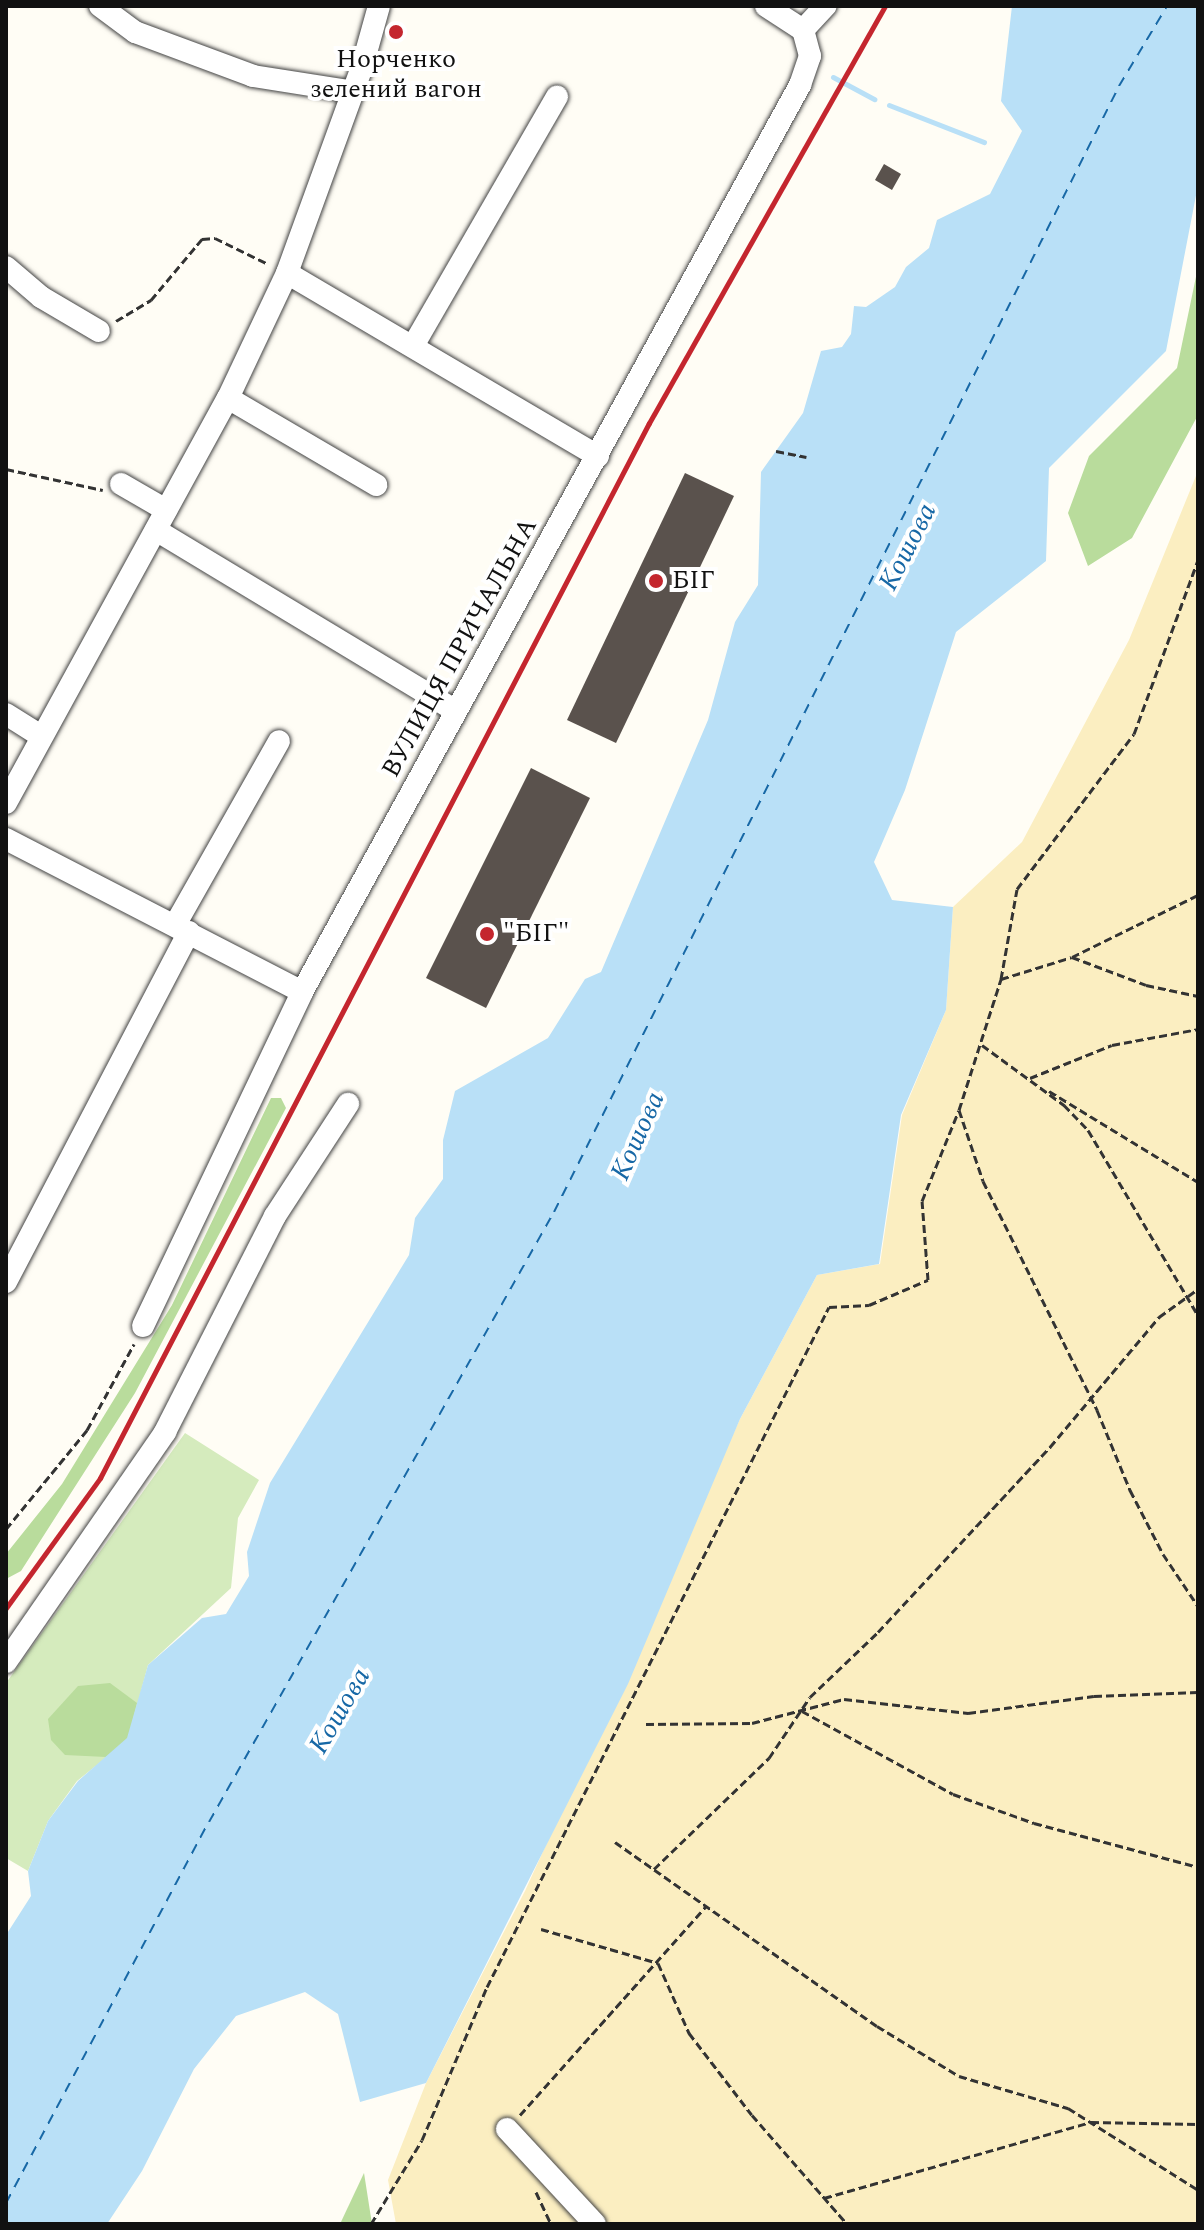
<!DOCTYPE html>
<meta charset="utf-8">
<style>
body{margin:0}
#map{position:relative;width:1204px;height:2230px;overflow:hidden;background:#fffdf5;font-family:Spectral,serif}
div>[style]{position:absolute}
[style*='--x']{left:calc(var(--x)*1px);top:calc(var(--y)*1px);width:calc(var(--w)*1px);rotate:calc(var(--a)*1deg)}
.green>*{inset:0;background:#d5ebbd}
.forest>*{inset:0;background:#b9dc9c}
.sand>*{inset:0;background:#fbeec1}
.water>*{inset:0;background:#b9e0f7}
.stream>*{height:5px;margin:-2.5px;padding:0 2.5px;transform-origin:2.5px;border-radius:2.5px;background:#b9e0f7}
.ferry>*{height:2px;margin-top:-1px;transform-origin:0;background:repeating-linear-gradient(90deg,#1768a6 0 10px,transparent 0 18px)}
.building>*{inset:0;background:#5a524d}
.path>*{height:3px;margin-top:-1.5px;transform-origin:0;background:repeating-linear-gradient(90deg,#333 0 8px,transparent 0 12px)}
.roads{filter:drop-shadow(0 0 2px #444) drop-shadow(0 0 2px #444)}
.minor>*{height:22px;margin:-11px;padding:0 11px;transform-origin:11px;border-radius:11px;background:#fff}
.rail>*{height:5px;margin:-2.5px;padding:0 2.5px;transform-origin:2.5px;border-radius:2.5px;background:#c4262e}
.dots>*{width:22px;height:22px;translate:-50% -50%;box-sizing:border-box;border:4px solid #fff;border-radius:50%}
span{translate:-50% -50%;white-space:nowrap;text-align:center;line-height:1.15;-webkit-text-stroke:8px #fff;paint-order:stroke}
.poi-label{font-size:26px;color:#111}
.left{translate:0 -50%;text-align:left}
.street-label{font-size:26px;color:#111}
.water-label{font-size:28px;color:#1768a6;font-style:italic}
.frame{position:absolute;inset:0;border:8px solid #111;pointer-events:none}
</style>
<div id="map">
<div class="green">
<div style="clip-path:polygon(185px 1433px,259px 1480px,238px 1518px,231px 1588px,148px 1665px,128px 1740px,77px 1781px,48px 1821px,28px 1871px,6px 1858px,6px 1683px)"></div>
</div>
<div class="forest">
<div style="clip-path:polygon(1198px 267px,1198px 415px,1132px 538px,1088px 566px,1068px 513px,1089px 456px,1177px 368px)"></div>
<div style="clip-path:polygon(271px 1098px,281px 1098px,286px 1108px,135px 1393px,21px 1571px,6px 1579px,6px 1554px,62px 1484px,172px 1305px)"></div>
<div style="clip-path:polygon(110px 1683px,137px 1703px,128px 1740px,106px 1757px,65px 1755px,51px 1740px,48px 1719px,78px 1686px)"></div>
<div style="clip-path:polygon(364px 2173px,372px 2224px,340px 2224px)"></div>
</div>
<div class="sand">
<div style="clip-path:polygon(1198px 471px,1198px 2224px,396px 2224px,388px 2180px,426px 2083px,525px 1891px,740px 1419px,817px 1275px,880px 1264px,902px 1115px,946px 1010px,953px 907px,1022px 842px,1129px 640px)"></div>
</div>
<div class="water">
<div style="clip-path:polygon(1012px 6px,1198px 6px,1198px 185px,1166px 351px,1049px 468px,1046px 561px,956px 632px,905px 790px,874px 862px,892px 900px,953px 907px,946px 1010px,901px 1115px,879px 1264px,817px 1275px,740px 1419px,628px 1684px,426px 2083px,360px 2102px,338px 2014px,305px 1992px,236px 2016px,194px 2069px,142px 2171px,107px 2224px,6px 2224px,6px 1935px,31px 1896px,28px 1871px,48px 1821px,78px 1781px,127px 1738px,148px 1665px,202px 1618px,226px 1614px,249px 1576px,247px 1552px,270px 1483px,409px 1255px,415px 1218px,443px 1179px,443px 1140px,455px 1091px,548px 1038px,585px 979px,601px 972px,708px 720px,735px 622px,758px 585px,761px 472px,803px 413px,821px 351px,842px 347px,851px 334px,854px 306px,866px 307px,895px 287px,906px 267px,929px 248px,937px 220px,990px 194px,1022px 131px,1001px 101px)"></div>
</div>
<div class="stream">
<div style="--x:833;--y:77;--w:47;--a:28.2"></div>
<div style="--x:889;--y:105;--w:102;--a:21.3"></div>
</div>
<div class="ferry">
<div style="--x:6;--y:2203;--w:432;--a:-62"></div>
<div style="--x:209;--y:1822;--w:701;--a:-60.51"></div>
<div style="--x:554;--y:1212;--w:1260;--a:-63.35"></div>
<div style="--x:1119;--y:86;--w:93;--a:-59"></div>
</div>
<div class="building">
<div style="clip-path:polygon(884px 164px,901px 174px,892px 190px,875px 180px)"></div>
<div style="clip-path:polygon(685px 473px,734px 496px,616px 743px,567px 720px)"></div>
<div style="clip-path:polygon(531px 768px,590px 798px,486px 1008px,426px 978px)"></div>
</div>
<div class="path">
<div style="--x:116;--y:321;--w:41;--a:-31"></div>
<div style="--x:151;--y:300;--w:80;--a:-50.1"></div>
<div style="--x:202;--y:239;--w:13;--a:-4"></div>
<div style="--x:215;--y:238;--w:59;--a:26.1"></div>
<div style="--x:776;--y:451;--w:31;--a:11"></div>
<div style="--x:6;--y:469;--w:99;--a:12.2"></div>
<div style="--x:1072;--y:957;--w:79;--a:20.7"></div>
<div style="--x:1146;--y:985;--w:53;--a:11.9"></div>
<div style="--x:1001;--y:979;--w:74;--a:-17.2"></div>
<div style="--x:1072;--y:957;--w:140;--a:-26.2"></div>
<div style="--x:982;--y:1045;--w:102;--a:36.2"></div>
<div style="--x:1064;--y:1105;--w:35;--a:46"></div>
<div style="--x:1088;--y:1130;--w:215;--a:59.3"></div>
<div style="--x:1030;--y:1078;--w:88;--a:-21.9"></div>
<div style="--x:1112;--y:1045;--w:87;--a:-10.5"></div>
<div style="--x:1049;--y:1091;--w:175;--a:31.4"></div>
<div style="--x:959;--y:1110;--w:75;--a:71.3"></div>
<div style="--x:983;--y:1181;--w:256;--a:63.5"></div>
<div style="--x:1097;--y:1410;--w:87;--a:67.6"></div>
<div style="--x:1130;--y:1490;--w:72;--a:62.7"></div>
<div style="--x:1163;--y:1554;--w:63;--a:56.1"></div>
<div style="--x:6;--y:1529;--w:128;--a:-50.7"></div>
<div style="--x:87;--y:1430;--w:98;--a:-61.3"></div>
<div style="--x:802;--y:1711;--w:172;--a:28.8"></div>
<div style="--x:953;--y:1794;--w:86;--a:19.7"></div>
<div style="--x:1034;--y:1823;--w:170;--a:15"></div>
<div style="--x:646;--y:1724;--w:106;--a:-0.5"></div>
<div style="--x:752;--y:1723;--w:95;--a:-14.6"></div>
<div style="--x:844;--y:1699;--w:125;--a:6.4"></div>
<div style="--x:968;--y:1713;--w:127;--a:-7.7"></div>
<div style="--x:1094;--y:1696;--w:104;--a:-2.2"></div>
<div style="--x:615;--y:1842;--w:320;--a:35.1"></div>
<div style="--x:877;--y:2026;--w:96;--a:31.4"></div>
<div style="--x:959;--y:2076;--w:114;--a:16.4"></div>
<div style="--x:1068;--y:2108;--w:154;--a:32.2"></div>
<div style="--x:654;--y:1869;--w:160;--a:-44"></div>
<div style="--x:769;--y:1758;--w:73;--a:-56.1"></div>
<div style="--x:810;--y:1697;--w:94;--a:-43.7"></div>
<div style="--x:878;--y:1632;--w:253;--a:-47.1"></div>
<div style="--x:1050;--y:1447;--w:170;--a:-50"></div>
<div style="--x:1159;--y:1317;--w:48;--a:-35.7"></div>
<div style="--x:541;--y:1929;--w:122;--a:16.2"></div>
<div style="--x:658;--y:1963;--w:77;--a:66.1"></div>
<div style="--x:689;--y:2033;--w:103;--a:52.5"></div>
<div style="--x:752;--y:2115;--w:145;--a:48.9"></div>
<div style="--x:520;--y:2115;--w:280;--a:-48.3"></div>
<div style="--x:536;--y:2192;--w:35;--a:65"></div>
<div style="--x:824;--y:2198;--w:278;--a:-15.9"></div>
<div style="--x:1091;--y:2122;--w:107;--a:1.1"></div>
<div style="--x:371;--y:2224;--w:98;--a:-58.7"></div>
<div style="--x:422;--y:2140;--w:166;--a:-67"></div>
<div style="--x:487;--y:1987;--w:761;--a:-63.3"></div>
<div style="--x:829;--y:1307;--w:40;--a:-2.9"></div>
<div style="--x:869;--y:1305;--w:64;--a:-23"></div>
<div style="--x:928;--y:1280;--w:79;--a:-94.3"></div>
<div style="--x:922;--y:1201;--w:98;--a:-67.9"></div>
<div style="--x:959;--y:1110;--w:138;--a:-72.2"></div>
<div style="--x:1001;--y:979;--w:91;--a:-79.9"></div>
<div style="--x:1017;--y:889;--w:194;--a:-53"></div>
<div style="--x:1134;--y:734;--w:185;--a:-69.8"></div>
</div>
<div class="roads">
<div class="minor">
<div style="--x:100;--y:6;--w:44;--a:36.6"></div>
<div style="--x:135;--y:32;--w:126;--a:20.4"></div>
<div style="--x:253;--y:76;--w:102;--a:9"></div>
<div style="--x:766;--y:6;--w:44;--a:33"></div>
<div style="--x:6;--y:267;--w:46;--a:40.6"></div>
<div style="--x:41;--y:297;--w:67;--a:30.4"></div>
<div style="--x:287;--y:273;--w:361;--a:30.5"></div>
<div style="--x:413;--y:346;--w:288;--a:-60"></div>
<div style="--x:228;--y:398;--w:172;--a:30.4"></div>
<div style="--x:121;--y:484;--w:52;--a:30"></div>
<div style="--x:156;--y:530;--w:350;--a:31.1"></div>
<div style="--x:6;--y:714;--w:41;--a:32.2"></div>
<div style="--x:6;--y:803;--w:462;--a:-61.3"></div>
<div style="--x:228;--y:398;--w:138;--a:-64.7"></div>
<div style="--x:287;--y:273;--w:219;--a:-70"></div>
<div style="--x:362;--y:67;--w:63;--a:-74.4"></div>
<div style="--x:6;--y:839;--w:333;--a:27.3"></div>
<div style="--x:175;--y:925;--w:211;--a:-60.5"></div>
<div style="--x:6;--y:1282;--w:395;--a:-62.4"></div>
<div style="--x:143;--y:1326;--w:370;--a:-64.5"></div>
<div style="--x:302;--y:992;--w:1035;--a:-61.23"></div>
<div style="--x:800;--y:85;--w:31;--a:-71"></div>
<div style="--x:810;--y:56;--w:27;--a:-105"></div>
<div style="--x:803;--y:30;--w:33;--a:-47"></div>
<div style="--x:6;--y:1662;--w:280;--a:-55.3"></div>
<div style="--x:165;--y:1432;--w:242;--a:-63"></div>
<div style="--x:275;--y:1216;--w:134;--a:-56.9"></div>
<div style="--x:507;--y:2129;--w:129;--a:47.2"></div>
</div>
</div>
<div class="rail">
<div style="--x:6;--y:1608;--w:160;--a:-54.1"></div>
<div style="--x:100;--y:1478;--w:1189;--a:-62.51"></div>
<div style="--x:649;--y:423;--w:479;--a:-60.5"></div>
</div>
<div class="dots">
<div style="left:396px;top:32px;background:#c4262e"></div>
<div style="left:656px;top:581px;background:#c4262e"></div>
<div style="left:487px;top:934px;background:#c4262e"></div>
</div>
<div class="poi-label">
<span style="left:396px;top:75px">Норченко<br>зелений вагон</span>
<span class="left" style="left:672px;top:581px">БІГ</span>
<span class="left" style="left:503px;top:934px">"БІГ"</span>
</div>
<div class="street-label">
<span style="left:460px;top:648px;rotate:-61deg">ВУЛИЦЯ ПРИЧАЛЬНА</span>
</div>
<div class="water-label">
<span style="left:908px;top:547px;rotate:-63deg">Кошова</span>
<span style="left:638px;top:1136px;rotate:-66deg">Кошова</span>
<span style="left:340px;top:1711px;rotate:-60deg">Кошова</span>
</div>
<div class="frame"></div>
</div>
